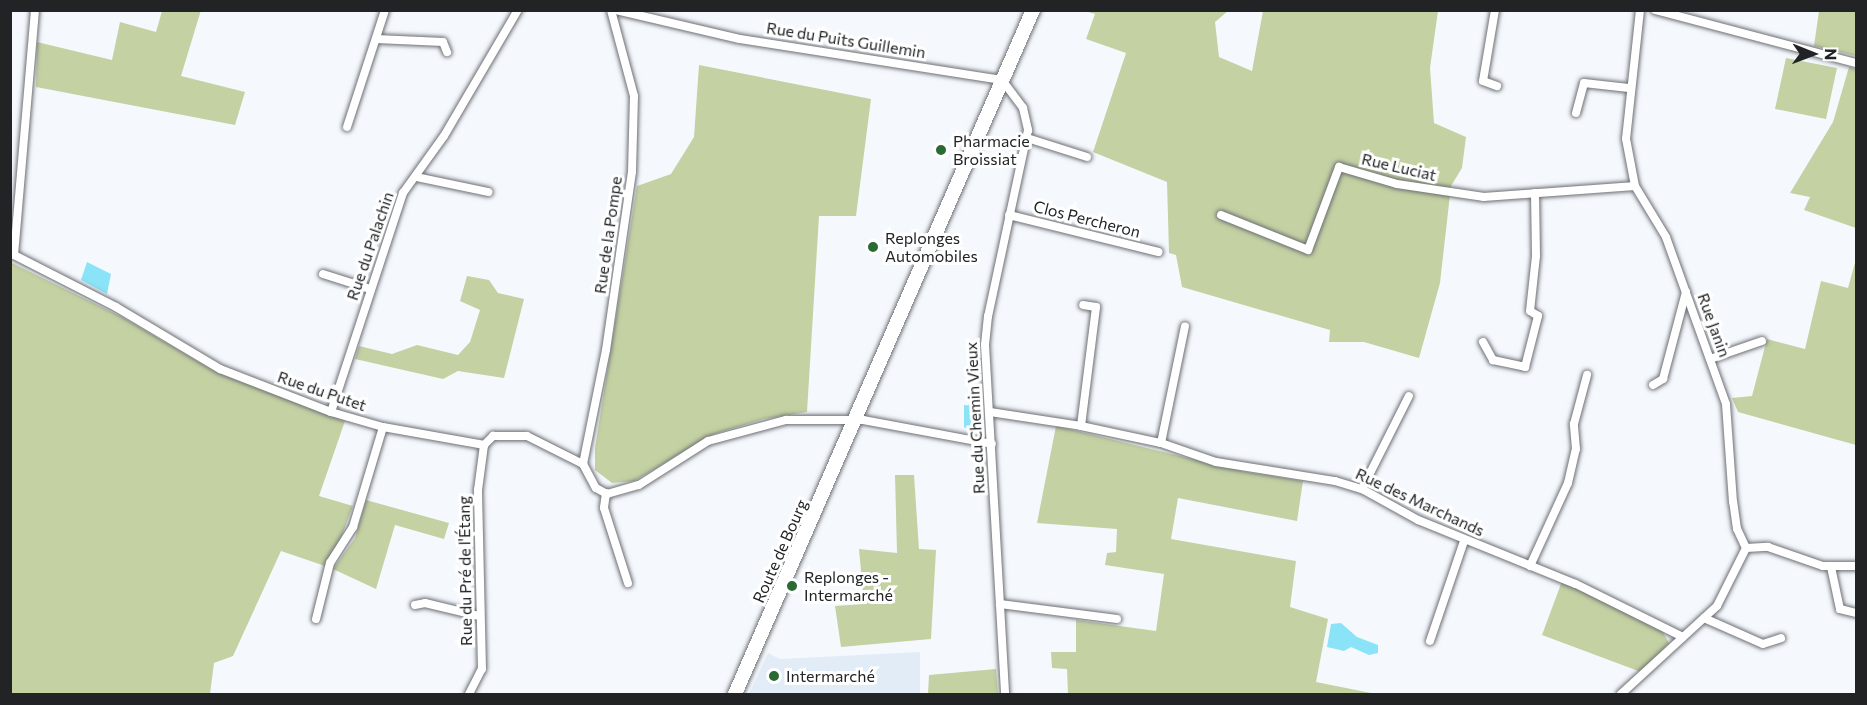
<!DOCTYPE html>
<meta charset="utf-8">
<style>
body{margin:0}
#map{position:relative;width:1867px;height:705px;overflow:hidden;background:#f5f9fe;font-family:Commissioner,sans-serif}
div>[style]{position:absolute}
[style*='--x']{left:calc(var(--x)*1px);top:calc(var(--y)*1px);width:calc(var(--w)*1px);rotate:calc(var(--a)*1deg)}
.built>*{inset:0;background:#e2ecf6}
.green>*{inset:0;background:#c4d1a3}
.water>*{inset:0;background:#8be3f7}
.roads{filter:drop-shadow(0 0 2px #6c6f73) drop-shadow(0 0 2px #6c6f73)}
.street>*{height:8px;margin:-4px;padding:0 4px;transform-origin:4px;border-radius:4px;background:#fff}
.primary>*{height:14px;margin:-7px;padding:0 7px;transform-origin:7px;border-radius:7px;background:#fff}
.dots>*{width:16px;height:16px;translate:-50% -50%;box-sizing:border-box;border:3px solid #fff;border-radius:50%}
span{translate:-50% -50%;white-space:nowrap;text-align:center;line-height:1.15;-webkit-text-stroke:6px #fff;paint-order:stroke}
.street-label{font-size:16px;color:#212324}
.poi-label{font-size:16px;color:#212324}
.left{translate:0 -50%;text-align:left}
.frame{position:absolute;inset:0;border:12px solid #212324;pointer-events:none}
.north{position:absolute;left:1783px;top:24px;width:60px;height:60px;-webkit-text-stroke:4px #fff;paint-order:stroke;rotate:91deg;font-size:16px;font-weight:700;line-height:24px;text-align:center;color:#212324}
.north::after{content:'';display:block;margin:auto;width:21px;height:27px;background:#212324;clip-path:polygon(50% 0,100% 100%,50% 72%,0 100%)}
</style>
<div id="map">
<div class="built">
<div style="clip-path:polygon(768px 653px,780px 659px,920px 652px,920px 694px,749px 694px)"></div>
</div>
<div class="green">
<div style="clip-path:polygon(201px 10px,181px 76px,245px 92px,235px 125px,36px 87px,37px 42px,112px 60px,120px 22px,156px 32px,162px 11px)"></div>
<div style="clip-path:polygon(1085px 11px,1228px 11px,1215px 22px,1219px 57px,1252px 71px,1263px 11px,1438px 11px,1430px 68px,1434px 123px,1466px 137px,1462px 168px,1451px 186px,1440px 283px,1419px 358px,1364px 342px,1329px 342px,1330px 330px,1182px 287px,1176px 255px,1169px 253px,1167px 182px,1093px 152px,1126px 53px,1086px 39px,1095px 14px)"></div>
<div style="clip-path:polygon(1819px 11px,1856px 11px,1856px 56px,1814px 46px)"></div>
<div style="clip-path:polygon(1786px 58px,1837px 68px,1826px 119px,1775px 109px)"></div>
<div style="clip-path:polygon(699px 65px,871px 99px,856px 216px,819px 216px,807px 412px,764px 419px,714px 434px,634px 481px,612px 483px,595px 470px,595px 448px,637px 186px,671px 174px,694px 137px)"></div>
<div style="clip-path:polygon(1849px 67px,1856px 69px,1856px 228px,1804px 210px,1810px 197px,1790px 193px,1833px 122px)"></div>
<div style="clip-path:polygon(1856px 259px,1856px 445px,1738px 412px,1732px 398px,1752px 396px,1767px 339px,1805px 349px,1821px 281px,1848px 288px)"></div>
<div style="clip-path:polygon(10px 262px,122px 317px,216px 372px,345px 421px,319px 496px,353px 506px,340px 540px,325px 566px,281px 551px,233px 656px,214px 663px,210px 694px,11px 694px)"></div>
<div style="clip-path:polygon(467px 276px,489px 280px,498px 293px,524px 299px,504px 378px,458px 371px,443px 379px,355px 359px,359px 346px,392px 354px,417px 345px,458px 355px,470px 342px,480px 310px,460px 301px)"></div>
<div style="clip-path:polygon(1056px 426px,1246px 472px,1303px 481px,1297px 521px,1178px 498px,1171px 539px,1296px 561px,1290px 607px,1328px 619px,1316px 682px,1376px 694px,1068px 694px,1067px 669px,1052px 668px,1051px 652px,1076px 652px,1076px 620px,1156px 631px,1164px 574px,1105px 565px,1107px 553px,1116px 552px,1117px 529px,1037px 523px)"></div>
<div style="clip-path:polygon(895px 475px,914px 475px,919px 549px,936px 550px,931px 639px,841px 647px,835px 606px,864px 604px,859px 549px,897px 553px)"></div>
<div style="clip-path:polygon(366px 500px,449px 523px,444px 539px,395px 525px,376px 589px,333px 569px,355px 538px)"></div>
<div style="clip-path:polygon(1562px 581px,1661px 629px,1669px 643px,1641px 672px,1542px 635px)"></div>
<div style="clip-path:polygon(996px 669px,998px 694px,928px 694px,929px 675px)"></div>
</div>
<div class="water">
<div style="clip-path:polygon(87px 262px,111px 274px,107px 294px,81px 280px)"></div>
<div style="clip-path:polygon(964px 405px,977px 406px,978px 424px,974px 432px,964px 427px)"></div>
<div style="clip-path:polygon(1341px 623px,1357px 637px,1378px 645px,1378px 653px,1369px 655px,1351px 647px,1344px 651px,1327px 647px,1331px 624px)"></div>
</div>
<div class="roads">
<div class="street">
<div style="--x:35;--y:10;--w:246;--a:94.9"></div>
<div style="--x:14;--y:255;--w:114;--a:27"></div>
<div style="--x:116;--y:307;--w:121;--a:30.8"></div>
<div style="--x:220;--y:369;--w:119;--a:21.2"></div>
<div style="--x:331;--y:412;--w:54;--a:16.1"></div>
<div style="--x:383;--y:427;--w:103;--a:10.1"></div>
<div style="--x:484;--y:445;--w:13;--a:-45"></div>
<div style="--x:493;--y:436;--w:34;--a:0"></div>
<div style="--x:527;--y:436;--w:63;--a:26.6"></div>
<div style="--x:583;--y:464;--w:27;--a:62"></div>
<div style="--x:596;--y:488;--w:13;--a:29"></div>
<div style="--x:607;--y:494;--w:33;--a:-16"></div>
<div style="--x:639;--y:485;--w:82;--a:-32.5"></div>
<div style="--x:708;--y:441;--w:81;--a:-15.1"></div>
<div style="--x:786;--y:420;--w:77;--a:0"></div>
<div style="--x:863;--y:420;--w:131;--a:10.5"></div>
<div style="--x:616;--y:10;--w:127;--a:13.2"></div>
<div style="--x:740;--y:39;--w:265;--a:8.9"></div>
<div style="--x:1002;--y:80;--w:35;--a:53"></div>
<div style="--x:1023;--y:108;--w:23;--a:77"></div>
<div style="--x:1028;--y:130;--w:190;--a:102.1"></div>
<div style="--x:988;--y:316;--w:29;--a:96"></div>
<div style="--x:985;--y:345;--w:350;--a:86.7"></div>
<div style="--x:1495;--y:10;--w:72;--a:99.6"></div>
<div style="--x:1483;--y:81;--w:15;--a:20"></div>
<div style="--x:1655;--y:10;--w:208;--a:14.8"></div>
<div style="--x:376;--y:39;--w:67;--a:2.6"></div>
<div style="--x:443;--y:42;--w:11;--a:68"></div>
<div style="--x:1576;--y:113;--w:31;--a:-75"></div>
<div style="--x:1584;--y:83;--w:45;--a:6.3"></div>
<div style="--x:347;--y:127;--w:123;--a:-72"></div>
<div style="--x:1027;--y:138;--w:63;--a:17.6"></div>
<div style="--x:416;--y:177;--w:74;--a:11.8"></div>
<div style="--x:1009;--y:215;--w:154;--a:13.9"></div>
<div style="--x:1221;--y:215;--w:94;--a:21.9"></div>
<div style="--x:1308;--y:250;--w:89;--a:-69.5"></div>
<div style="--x:1339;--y:167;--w:60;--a:16.3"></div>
<div style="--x:1397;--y:184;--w:88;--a:8.5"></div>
<div style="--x:1484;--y:197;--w:151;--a:-4.2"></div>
<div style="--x:323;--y:274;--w:49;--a:17.7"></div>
<div style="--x:1483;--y:342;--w:21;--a:61"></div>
<div style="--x:1493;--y:360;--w:33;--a:12"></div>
<div style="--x:1525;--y:367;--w:53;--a:-75.7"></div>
<div style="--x:1538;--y:316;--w:9;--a:-148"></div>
<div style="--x:1530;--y:311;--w:55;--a:-83.8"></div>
<div style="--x:1536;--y:256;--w:63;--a:-90.9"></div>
<div style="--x:1710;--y:359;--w:55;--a:-19.1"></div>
<div style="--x:1653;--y:385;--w:12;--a:-31"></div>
<div style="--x:1663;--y:379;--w:90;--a:-75.2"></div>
<div style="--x:331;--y:412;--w:231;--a:-71.8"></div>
<div style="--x:403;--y:193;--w:70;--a:-54.3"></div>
<div style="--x:444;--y:136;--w:146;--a:-59.6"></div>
<div style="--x:990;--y:412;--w:92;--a:8.7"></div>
<div style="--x:1081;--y:426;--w:82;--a:12"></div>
<div style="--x:1161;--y:443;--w:58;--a:19.1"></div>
<div style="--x:1216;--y:462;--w:121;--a:9.1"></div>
<div style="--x:1335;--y:481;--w:28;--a:17"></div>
<div style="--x:1362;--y:489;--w:64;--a:29"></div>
<div style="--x:1418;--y:520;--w:170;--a:22.1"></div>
<div style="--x:1576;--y:584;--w:119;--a:26.4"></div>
<div style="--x:1081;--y:426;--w:120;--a:-82.8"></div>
<div style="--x:1096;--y:307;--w:13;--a:-171"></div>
<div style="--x:1161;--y:443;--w:119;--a:-78.4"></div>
<div style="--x:583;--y:464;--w:116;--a:-78.6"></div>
<div style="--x:606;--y:350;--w:180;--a:-81.7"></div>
<div style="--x:632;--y:172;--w:76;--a:-88.5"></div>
<div style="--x:634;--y:96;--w:89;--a:-105"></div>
<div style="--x:1362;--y:489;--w:104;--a:-63.2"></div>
<div style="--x:606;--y:493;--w:15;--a:98"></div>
<div style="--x:604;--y:508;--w:79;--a:72.3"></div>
<div style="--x:1746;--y:548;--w:22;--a:-3"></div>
<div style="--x:1768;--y:547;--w:58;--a:19.1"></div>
<div style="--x:1823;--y:566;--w:33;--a:0"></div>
<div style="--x:1530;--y:566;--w:91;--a:-65.4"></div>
<div style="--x:1568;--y:483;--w:35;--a:-77"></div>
<div style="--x:1576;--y:449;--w:25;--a:-95"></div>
<div style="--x:1574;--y:424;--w:51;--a:-75.1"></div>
<div style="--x:1831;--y:567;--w:43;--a:77.9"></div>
<div style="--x:1840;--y:609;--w:16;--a:14"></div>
<div style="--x:1000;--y:604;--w:118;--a:7.3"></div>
<div style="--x:415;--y:605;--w:10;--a:-11"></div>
<div style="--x:425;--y:603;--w:56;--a:13.5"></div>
<div style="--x:1704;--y:618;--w:64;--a:23.8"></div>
<div style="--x:1763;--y:644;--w:19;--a:-18"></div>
<div style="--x:316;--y:619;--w:58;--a:-76"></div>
<div style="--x:330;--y:563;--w:43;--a:-57.4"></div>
<div style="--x:353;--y:527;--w:104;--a:-73.3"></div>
<div style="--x:1430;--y:641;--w:106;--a:-71.2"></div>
<div style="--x:469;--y:694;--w:28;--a:-63"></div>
<div style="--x:482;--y:669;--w:179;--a:-91.3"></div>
<div style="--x:478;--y:490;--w:45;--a:-82.4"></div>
<div style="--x:1621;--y:694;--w:130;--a:-42.5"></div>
<div style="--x:1717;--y:606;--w:65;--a:-63.4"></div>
<div style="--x:1746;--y:548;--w:21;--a:-115"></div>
<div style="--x:1737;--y:529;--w:27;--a:-98"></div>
<div style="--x:1733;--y:502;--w:98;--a:-94.1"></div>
<div style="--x:1726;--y:404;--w:177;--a:-109.8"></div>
<div style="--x:1666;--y:237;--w:60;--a:-121.3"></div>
<div style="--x:1635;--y:186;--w:48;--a:-100.8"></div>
<div style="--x:1626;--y:139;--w:130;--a:-83.8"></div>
</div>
<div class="primary">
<div style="--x:735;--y:694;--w:746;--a:-66.46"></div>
</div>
</div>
<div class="dots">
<div style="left:941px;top:150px;background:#2a6a33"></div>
<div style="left:873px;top:247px;background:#2a6a33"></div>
<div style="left:792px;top:586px;background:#2a6a33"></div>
<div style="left:774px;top:676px;background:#2a6a33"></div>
</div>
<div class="street-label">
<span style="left:846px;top:40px;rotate:9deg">Rue du Puits Guillemin</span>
<span style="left:1399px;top:167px;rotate:13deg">Rue Luciat</span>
<span style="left:1087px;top:219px;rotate:14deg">Clos Percheron</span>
<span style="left:608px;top:235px;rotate:-82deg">Rue de la Pompe</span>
<span style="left:370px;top:246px;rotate:-71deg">Rue du Palachin</span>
<span style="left:1714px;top:325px;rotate:70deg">Rue Janin</span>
<span style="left:322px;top:391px;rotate:19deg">Rue du Putet</span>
<span style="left:975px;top:418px;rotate:-93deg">Rue du Chemin Vieux</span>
<span style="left:1420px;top:502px;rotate:25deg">Rue des Marchands</span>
<span style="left:780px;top:551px;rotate:-66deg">Route de Bourg</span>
<span style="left:465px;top:571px;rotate:-91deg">Rue du Pré de l'Étang</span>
</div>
<div class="poi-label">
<span class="left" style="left:953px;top:150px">Pharmacie<br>Broissiat</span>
<span class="left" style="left:885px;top:247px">Replonges<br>Automobiles</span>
<span class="left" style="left:804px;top:586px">Replonges -<br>Intermarché</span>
<span class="left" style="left:786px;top:676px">Intermarché</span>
</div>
<div class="frame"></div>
<div class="north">N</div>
</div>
